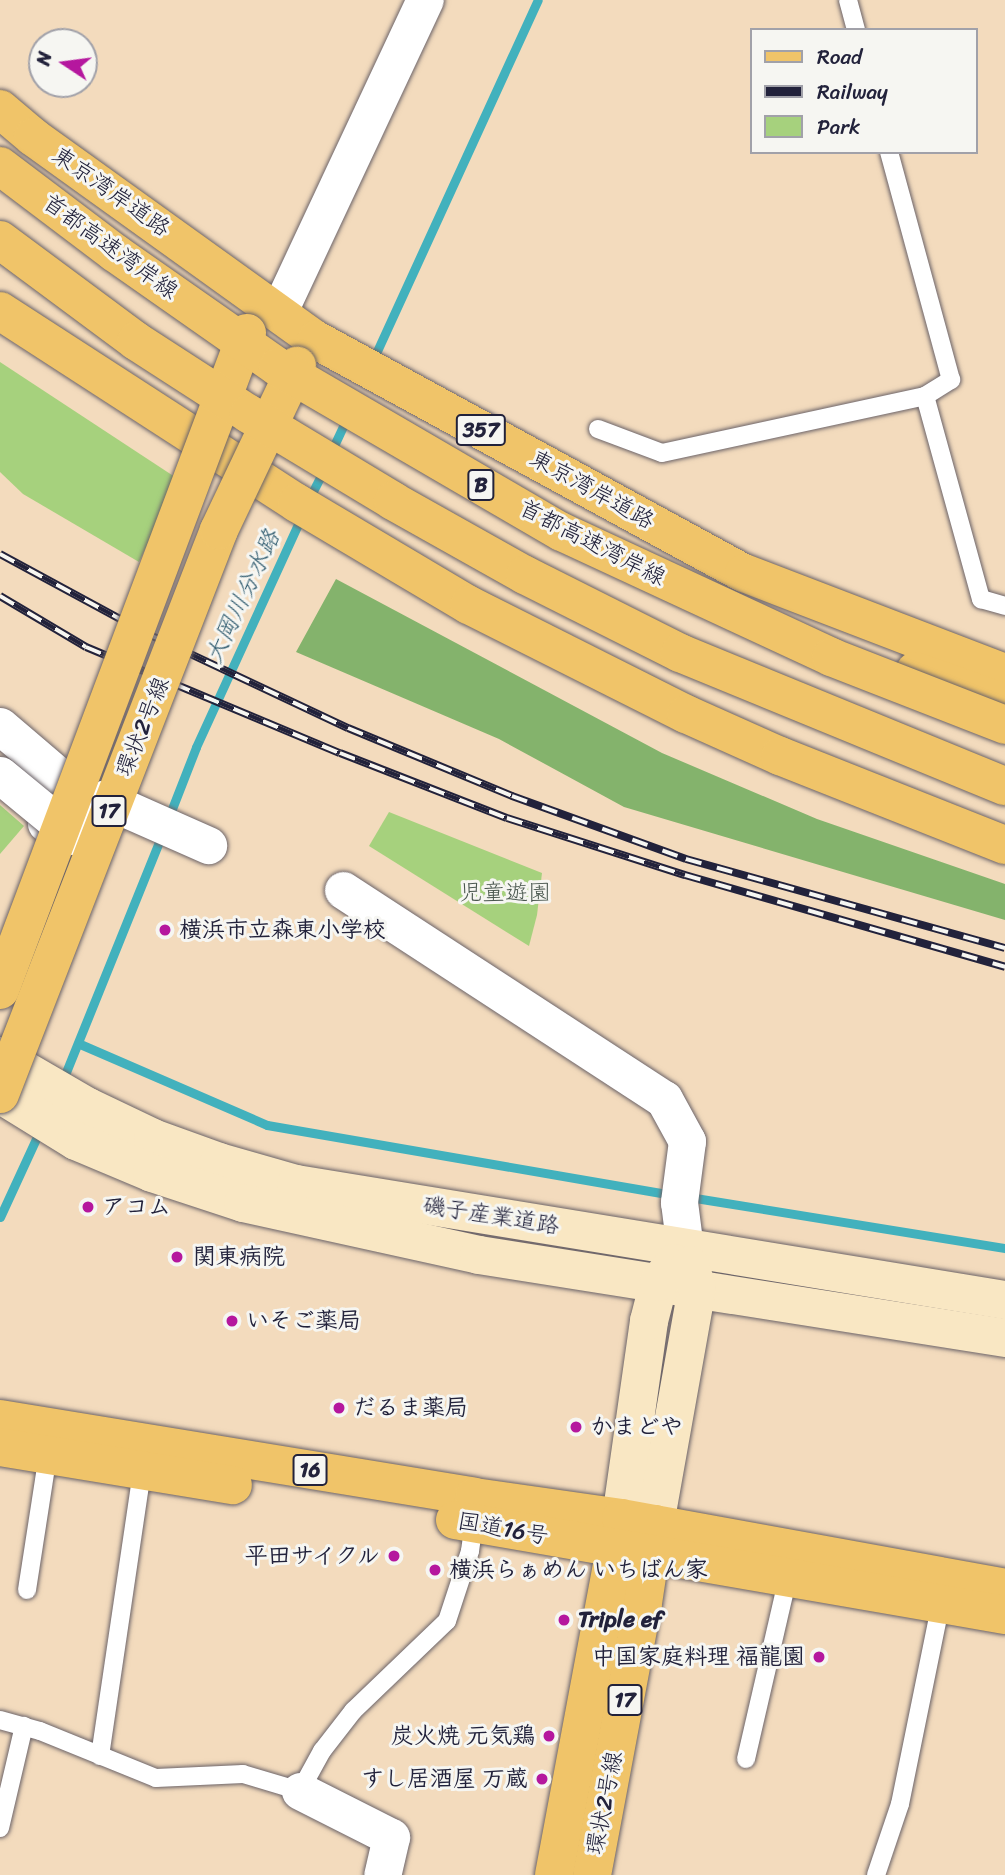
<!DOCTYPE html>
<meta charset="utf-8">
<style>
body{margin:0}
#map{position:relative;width:1005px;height:1875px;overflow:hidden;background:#f3dbbd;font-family:Sriracha,"Klee One",sans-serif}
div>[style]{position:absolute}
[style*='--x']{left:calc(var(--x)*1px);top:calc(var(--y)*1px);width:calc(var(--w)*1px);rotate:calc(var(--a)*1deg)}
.green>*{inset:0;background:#a6d17d}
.forest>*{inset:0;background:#84b36c}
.stream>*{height:9px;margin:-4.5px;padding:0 4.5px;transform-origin:4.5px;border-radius:4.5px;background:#42b1bd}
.roads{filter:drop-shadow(0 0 2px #6b6368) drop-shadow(0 0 2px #6b6368)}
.lane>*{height:18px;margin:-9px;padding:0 9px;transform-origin:9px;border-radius:9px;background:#fff}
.street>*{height:37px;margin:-18.5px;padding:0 18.5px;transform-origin:18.5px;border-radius:18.5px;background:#fff}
.secondary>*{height:38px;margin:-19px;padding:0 19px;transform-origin:19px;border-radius:19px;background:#f9e7c3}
.primary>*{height:38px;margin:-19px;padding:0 19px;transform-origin:19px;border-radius:19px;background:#f0c469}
.highway>*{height:38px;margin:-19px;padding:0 19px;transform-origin:19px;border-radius:19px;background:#f0c469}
.rail>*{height:8px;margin-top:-4px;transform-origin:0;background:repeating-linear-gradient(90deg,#f6f6f2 0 16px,#22223b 0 32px);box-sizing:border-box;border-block:2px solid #22223b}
.bridges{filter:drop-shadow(0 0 2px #6b6368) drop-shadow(0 0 2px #6b6368)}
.street-bridge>*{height:37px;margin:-18.5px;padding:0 18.5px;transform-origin:18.5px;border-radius:18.5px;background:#fff}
.primary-bridge>*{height:38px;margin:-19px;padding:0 19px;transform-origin:19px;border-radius:19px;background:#f0c469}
.highway-bridge>*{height:38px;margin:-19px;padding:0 19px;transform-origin:19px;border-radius:19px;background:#f0c469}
.dots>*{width:19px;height:19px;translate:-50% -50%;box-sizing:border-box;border:4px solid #f6f6f2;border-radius:50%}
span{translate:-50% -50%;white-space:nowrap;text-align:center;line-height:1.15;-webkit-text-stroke:6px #f6f6f2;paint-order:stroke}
.shield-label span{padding:2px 5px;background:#f6f6f2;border:2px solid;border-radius:5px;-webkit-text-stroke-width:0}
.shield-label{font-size:21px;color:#22223b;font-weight:700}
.street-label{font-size:23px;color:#22223b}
.park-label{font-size:23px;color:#4a574f}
.poi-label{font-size:23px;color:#22223b;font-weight:700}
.left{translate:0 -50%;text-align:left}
.right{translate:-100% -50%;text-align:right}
.water-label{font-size:24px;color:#2f5b6f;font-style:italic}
.legend{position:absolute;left:750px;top:28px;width:228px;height:126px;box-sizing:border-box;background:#f6f6f2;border:2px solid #a1a1a9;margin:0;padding:9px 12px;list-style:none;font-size:21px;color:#22223b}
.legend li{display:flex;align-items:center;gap:14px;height:35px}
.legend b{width:35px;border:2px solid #a1a1a9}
.north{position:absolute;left:28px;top:28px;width:70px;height:70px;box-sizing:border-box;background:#f6f6f2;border:2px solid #a1a1a9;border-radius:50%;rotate:283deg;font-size:19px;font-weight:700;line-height:28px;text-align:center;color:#22223b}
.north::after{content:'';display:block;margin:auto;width:24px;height:32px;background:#b5179e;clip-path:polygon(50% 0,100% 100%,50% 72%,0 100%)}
</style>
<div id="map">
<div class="green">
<div style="clip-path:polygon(0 362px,178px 479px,139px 562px,23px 494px,0 472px)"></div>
<div style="clip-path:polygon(0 805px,24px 826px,0 854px)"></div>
<div style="clip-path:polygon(389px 812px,542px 873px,537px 915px,529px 946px,369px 846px)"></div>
</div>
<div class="forest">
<div style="clip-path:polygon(336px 579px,662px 753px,817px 819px,1005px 884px,1005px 920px,624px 807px,499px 739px,296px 652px)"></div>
</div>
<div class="stream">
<div style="--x:372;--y:362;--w:398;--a:-65.4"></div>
<div style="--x:331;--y:452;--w:38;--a:-65"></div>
<div style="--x:309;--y:499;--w:31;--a:-63"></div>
<div style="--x:168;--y:819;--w:77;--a:-68.7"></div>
<div style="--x:196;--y:747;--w:255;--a:-65.4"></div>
<div style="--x:80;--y:1044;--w:204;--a:23.4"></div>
<div style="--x:267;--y:1125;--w:410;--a:9.8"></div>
<div style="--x:62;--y:1082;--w:270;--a:-68"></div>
<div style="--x:689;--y:1197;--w:320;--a:9.2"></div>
<div style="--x:0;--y:1217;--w:96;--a:-65.3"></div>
</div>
<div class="roads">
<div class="lane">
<div style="--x:848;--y:0;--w:31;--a:75"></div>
<div style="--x:925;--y:396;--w:211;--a:74.6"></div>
<div style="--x:981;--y:599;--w:25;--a:16"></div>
<div style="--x:598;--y:429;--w:68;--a:20.6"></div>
<div style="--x:662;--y:453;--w:269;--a:-12.2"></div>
<div style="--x:925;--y:396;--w:31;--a:-32"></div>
<div style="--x:951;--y:380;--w:236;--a:-105.2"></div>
<div style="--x:27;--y:1590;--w:137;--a:-81.2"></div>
<div style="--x:0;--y:1720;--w:41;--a:15.4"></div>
<div style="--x:40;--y:1731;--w:125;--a:22.1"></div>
<div style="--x:156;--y:1778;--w:87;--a:-2.6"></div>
<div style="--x:243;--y:1774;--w:59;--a:16.6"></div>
<div style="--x:300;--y:1791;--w:46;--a:-61.2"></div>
<div style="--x:322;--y:1751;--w:51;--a:-52.2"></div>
<div style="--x:353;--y:1711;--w:130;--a:-43.8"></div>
<div style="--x:447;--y:1621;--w:74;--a:-71.8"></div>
<div style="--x:470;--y:1551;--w:28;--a:-82"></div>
<div style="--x:100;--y:1756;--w:289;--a:-81.6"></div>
<div style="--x:746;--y:1759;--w:187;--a:-77"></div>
<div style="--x:0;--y:1828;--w:105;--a:-76.8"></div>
<div style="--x:876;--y:1875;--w:75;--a:-71.3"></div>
<div style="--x:900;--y:1804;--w:205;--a:-78.5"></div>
</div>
<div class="street">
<div style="--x:279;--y:311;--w:344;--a:-64.9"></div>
<div style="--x:0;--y:726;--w:82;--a:40.5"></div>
<div style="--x:62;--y:779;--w:47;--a:110"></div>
<div style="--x:343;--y:890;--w:383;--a:33.1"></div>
<div style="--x:664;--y:1099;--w:48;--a:61.3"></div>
<div style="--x:687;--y:1141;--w:62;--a:97.5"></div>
<div style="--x:679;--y:1202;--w:47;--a:82.7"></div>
<div style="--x:300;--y:1791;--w:102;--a:26.8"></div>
<div style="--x:391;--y:1837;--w:39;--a:103"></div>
</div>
<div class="secondary">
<div style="--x:0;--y:1056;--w:102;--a:30.1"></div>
<div style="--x:88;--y:1107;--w:72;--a:25.5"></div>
<div style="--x:153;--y:1138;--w:70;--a:20"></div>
<div style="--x:219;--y:1162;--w:80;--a:15.9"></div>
<div style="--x:296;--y:1184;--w:718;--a:9.29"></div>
<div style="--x:0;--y:1094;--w:89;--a:31.7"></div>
<div style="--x:76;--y:1141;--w:82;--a:22.8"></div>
<div style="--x:152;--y:1173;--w:96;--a:18.2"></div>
<div style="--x:243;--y:1203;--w:242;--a:12.4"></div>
<div style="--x:479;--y:1255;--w:533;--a:8.97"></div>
<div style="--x:621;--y:1518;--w:199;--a:-81.9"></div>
<div style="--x:649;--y:1321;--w:40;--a:-75.6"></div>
<div style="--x:659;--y:1282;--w:24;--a:-52"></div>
<div style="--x:655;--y:1524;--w:240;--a:-79.9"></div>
<div style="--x:697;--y:1288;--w:24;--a:-107"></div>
</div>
<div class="primary">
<div style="--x:554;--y:1875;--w:363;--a:-79.4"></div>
<div style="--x:592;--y:1875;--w:277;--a:-79.4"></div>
<div style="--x:643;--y:1603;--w:80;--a:-81.4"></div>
</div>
<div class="highway">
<div style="--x:0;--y:109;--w:43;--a:40.3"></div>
<div style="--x:33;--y:137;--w:348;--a:35.7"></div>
<div style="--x:316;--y:340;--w:487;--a:28.6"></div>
<div style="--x:744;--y:573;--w:280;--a:21"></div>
<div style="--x:0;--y:311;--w:354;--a:32.9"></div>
<div style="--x:297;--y:503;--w:200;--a:30.7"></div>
<div style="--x:469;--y:605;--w:243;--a:26.7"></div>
<div style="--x:686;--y:714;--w:103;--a:24.1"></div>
<div style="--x:780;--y:756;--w:242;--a:21.6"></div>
<div style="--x:915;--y:671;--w:96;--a:19.6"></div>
<div style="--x:0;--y:1419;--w:480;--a:9.3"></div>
<div style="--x:474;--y:1497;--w:148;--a:8.1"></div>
<div style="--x:621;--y:1518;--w:390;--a:10.3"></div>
<div style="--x:0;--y:1447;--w:236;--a:9.3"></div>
<div style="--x:455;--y:1520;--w:558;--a:9.8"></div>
</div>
</div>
<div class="rail">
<div style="--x:0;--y:554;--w:168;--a:28.4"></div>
<div style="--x:148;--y:634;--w:221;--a:25.2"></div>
<div style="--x:348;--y:728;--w:178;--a:22.5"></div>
<div style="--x:512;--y:796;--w:185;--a:19.9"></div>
<div style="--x:686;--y:859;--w:331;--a:15.6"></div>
<div style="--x:0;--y:596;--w:100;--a:30.7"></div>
<div style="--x:86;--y:647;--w:275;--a:22.7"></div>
<div style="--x:340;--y:753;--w:179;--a:21.3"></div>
<div style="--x:507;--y:818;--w:187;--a:17.8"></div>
<div style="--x:685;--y:875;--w:333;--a:16"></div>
</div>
<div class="bridges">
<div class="street-bridge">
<div style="--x:0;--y:775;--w:96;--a:39.5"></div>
<div style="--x:74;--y:836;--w:48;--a:-51"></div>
<div style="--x:104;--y:799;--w:114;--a:23.9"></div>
</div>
<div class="primary-bridge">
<div style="--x:0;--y:990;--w:702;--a:-69.4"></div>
<div style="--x:0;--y:1094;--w:605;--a:-68.78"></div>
<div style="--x:219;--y:530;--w:182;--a:-64.6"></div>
</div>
<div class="highway-bridge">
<div style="--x:0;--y:166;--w:144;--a:37.1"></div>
<div style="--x:115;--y:253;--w:199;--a:35"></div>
<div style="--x:278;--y:367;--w:328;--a:30.2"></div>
<div style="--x:562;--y:532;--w:297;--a:24.9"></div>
<div style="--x:831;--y:657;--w:187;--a:21.3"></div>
<div style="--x:0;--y:240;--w:169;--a:36.6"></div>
<div style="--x:136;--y:341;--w:135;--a:32.9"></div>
<div style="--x:249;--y:414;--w:168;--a:31.1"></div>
<div style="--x:393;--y:501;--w:151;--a:29.3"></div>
<div style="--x:525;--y:575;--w:174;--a:26.7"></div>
<div style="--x:680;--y:653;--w:351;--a:22.3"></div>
</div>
</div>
<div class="dots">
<div style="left:165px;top:930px;background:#b5179e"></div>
<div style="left:88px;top:1207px;background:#b5179e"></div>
<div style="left:177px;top:1257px;background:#b5179e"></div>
<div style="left:232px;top:1321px;background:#b5179e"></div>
<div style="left:339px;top:1408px;background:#b5179e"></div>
<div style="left:576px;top:1427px;background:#b5179e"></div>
<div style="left:394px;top:1556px;background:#b5179e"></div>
<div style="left:435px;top:1570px;background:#b5179e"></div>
<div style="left:564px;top:1620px;background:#b5179e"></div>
<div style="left:819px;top:1657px;background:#b5179e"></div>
<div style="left:549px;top:1736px;background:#b5179e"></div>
<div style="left:542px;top:1779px;background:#b5179e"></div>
</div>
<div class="shield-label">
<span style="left:481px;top:430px">357</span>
<span style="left:481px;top:485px">B</span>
<span style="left:109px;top:811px">17</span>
<span style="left:310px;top:1470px">16</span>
<span style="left:625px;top:1700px">17</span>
</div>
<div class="street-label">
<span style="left:111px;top:192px;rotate:35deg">東京湾岸道路</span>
<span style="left:110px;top:247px;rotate:36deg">首都高速湾岸線</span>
<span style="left:592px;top:490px;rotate:29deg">東京湾岸道路</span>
<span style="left:592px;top:543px;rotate:27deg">首都高速湾岸線</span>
<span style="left:143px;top:727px;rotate:-68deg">環状2号線</span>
<span style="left:491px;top:1216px;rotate:9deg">磯子産業道路</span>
<span style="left:503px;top:1529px;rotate:10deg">国道16号</span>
<span style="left:605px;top:1803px;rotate:-79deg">環状2号線</span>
</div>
<div class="park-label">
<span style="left:505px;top:893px">児童遊園</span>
</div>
<div class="poi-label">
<span class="left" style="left:179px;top:930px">横浜市立森東小学校</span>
<span class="left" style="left:102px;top:1207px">アコム</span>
<span class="left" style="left:193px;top:1257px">関東病院</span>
<span class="left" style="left:246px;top:1321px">いそご薬局</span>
<span class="left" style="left:353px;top:1408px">だるま薬局</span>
<span class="left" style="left:590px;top:1427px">かまどや</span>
<span class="right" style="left:380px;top:1556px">平田サイクル</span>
<span class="left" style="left:449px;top:1570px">横浜らぁめん いちばん家</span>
<span class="left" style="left:578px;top:1620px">Triple ef</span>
<span class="right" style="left:805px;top:1657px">中国家庭料理 福龍園</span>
<span class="right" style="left:535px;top:1736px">炭火焼 元気鶏</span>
<span class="right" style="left:528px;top:1779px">すし居酒屋 万蔵</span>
</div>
<div class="water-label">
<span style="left:243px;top:597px;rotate:-65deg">大岡川分水路</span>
</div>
<ul class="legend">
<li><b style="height:9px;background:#f0c469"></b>Road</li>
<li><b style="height:9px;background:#22223b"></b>Railway</li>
<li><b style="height:19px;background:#a6d17d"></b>Park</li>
</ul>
<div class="north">N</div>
</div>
